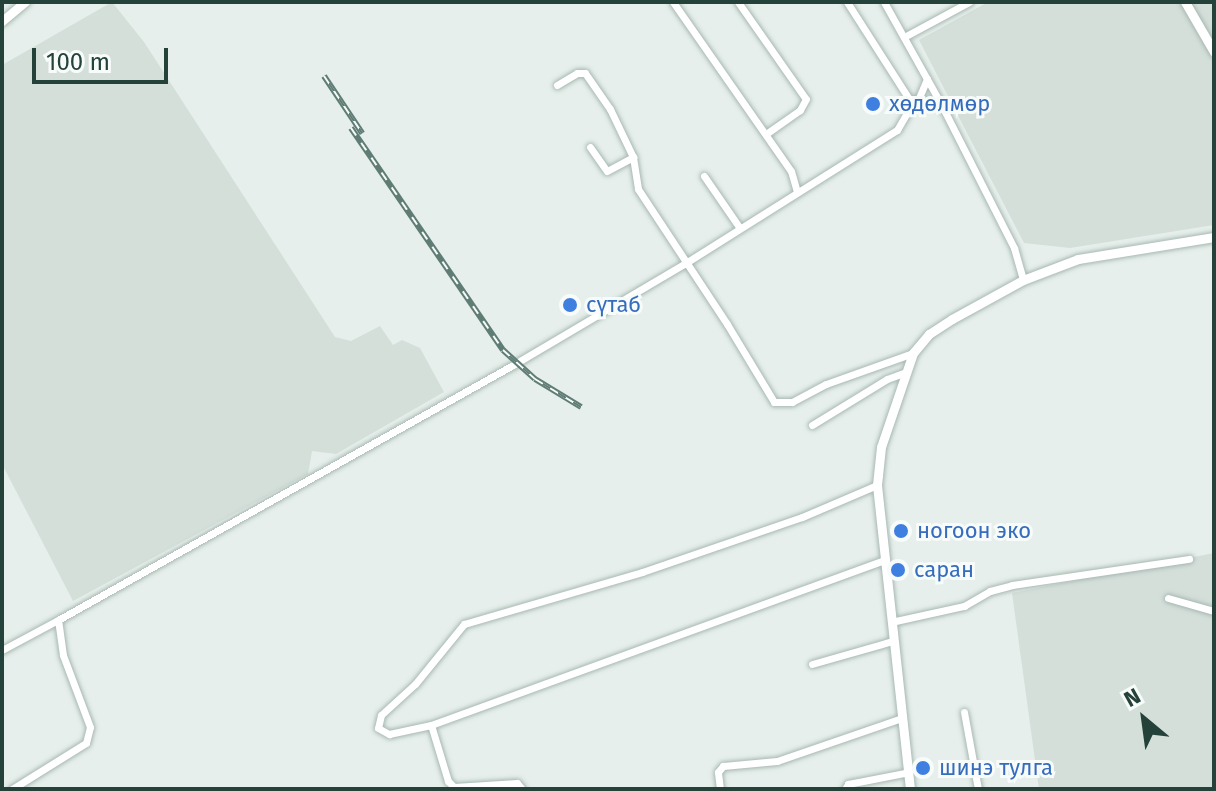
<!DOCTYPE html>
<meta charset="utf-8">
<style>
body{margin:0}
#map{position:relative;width:1216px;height:791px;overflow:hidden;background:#e6efeb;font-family:"Fira Sans",sans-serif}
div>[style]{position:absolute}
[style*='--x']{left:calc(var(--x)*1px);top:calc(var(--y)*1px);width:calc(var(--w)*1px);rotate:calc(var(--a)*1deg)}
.built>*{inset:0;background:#d4dfda}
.roads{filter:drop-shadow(0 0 2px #a8b8b2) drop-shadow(0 0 2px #a8b8b2)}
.minor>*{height:7px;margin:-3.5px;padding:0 3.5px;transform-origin:3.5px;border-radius:3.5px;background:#fff}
.tertiary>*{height:9px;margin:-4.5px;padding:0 4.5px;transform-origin:4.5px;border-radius:4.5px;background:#fff}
.rail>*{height:6px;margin-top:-3px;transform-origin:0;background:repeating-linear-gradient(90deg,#f7fbf9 0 9px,#5f7d75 0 18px);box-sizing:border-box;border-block:2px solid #5f7d75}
.dots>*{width:22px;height:22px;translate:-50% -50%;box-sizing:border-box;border:4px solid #f7fbf9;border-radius:50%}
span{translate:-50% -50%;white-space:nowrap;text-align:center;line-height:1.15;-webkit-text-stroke:6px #f7fbf9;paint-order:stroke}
.shop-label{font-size:22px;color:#366cbe}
.left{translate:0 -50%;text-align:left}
.frame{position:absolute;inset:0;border:4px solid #24423a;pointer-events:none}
.north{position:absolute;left:1104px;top:679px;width:80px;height:80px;-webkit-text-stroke:6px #f7fbf9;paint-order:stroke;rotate:331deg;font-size:22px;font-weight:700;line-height:32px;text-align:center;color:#24423a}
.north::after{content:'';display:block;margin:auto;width:28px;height:36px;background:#24423a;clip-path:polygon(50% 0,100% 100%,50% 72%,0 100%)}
.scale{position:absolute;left:32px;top:48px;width:136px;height:36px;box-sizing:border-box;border:4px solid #24423a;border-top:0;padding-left:10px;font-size:24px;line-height:28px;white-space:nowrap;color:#24423a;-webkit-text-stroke:6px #f7fbf9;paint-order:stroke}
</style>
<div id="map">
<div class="built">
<div style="clip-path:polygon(112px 2px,144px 42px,335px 337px,351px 341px,380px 326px,393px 345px,402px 340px,420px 348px,444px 392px,336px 454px,312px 451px,308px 474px,73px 601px,2px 464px,2px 65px)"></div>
<div style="clip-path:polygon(988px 2px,1214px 2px,1214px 225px,1070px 248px,1024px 243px,919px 40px)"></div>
<div style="clip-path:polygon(1214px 553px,1214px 789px,1039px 789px,1012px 593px)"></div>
</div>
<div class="roads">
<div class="minor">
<div style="--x:673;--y:2;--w:206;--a:55.1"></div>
<div style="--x:791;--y:171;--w:22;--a:74"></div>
<div style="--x:738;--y:2;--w:118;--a:55"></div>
<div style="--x:806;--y:99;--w:13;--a:119"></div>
<div style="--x:800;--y:110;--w:42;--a:144.8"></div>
<div style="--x:884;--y:2;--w:115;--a:60.8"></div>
<div style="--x:940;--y:102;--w:164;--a:63.1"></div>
<div style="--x:1014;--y:248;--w:33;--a:74"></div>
<div style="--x:904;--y:37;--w:74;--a:-28.3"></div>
<div style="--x:557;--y:85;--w:23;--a:-31"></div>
<div style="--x:577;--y:73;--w:8;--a:0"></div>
<div style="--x:585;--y:73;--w:44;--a:55.2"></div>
<div style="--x:610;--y:109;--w:53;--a:64.4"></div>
<div style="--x:633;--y:157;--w:32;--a:81"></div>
<div style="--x:638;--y:189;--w:162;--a:56.6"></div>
<div style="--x:727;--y:324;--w:91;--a:58.9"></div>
<div style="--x:774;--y:402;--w:18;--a:0"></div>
<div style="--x:792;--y:402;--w:38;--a:-28"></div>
<div style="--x:826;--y:384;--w:92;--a:-19.6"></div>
<div style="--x:909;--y:99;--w:31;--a:6"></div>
<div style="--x:918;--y:100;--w:23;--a:-67"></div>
<div style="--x:590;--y:147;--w:29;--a:55"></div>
<div style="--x:607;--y:171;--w:30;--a:-28"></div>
<div style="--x:704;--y:176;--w:62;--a:55.5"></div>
<div style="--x:812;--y:425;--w:88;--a:-31.5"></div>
<div style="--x:887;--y:379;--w:20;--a:-20"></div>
<div style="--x:877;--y:485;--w:82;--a:156.9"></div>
<div style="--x:802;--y:517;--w:169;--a:161"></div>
<div style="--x:642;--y:572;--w:185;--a:163.7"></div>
<div style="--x:464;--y:624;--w:77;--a:129.2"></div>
<div style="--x:415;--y:684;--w:46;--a:137.6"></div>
<div style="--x:381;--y:715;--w:13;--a:103"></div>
<div style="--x:378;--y:728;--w:13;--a:29"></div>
<div style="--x:389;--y:734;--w:43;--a:-12.1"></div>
<div style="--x:431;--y:725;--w:483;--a:-20"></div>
<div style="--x:1168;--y:598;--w:48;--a:15.8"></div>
<div style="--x:891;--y:622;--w:75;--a:-12.4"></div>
<div style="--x:964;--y:606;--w:30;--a:-30"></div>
<div style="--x:990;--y:591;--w:23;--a:-15"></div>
<div style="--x:1012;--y:585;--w:179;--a:-8.4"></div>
<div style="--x:2;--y:650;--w:64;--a:-28.2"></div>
<div style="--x:812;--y:664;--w:84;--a:-15.9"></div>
<div style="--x:964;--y:712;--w:78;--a:79.7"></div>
<div style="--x:431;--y:725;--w:59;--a:73.1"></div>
<div style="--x:448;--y:781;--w:8;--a:45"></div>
<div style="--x:454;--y:787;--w:63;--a:-3.6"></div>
<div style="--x:517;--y:783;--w:8;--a:50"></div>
<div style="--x:12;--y:789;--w:87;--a:-31.9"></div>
<div style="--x:86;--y:743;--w:16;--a:-76"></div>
<div style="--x:90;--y:727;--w:77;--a:-110.6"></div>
<div style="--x:63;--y:655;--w:35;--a:-98"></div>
<div style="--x:58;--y:620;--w:522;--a:-29.27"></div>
<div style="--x:513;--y:365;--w:199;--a:-30.6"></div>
<div style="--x:684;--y:264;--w:252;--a:-32.2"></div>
<div style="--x:897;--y:130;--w:22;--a:-60"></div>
<div style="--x:908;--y:111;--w:12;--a:-85"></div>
<div style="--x:909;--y:99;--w:115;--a:-122.6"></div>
<div style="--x:720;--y:789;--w:17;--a:-97"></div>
<div style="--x:718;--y:772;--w:8;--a:-50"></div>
<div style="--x:723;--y:766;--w:54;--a:-5.3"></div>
<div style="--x:777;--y:761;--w:132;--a:-19"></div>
<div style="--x:845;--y:789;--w:6;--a:-59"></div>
<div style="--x:848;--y:784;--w:62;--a:-11.1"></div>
</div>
<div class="tertiary">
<div style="--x:1185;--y:2;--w:58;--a:59.9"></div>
<div style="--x:2;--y:21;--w:30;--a:-40"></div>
<div style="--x:910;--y:789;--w:306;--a:-96.2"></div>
<div style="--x:877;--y:485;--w:38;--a:-84"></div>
<div style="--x:881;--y:447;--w:99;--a:-71.2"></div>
<div style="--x:913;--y:353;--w:25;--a:-50"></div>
<div style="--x:929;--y:334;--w:27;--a:-33"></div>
<div style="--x:952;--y:319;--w:81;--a:-28.8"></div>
<div style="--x:1023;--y:280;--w:59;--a:-20.9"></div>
<div style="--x:1078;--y:259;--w:138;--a:-9.2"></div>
</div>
</div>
<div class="rail">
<div style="--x:324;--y:76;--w:69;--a:56.3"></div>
<div style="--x:351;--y:128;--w:269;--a:55.6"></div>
<div style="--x:503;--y:350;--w:43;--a:42.2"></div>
<div style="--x:535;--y:379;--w:54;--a:31.3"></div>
</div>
<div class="dots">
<div style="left:873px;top:104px;background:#3f7fe0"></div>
<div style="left:570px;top:305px;background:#3f7fe0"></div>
<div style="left:901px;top:531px;background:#3f7fe0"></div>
<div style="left:898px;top:570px;background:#3f7fe0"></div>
<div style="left:923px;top:768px;background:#3f7fe0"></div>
</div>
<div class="shop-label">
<span class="left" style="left:889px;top:104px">хөдөлмөр</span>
<span class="left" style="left:586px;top:305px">сүтаб</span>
<span class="left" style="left:917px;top:531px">ногоон эко</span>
<span class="left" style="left:914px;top:570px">саран</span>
<span class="left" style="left:939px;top:768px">шинэ тулга</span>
</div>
<div class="frame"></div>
<div class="north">N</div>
<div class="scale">100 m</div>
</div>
